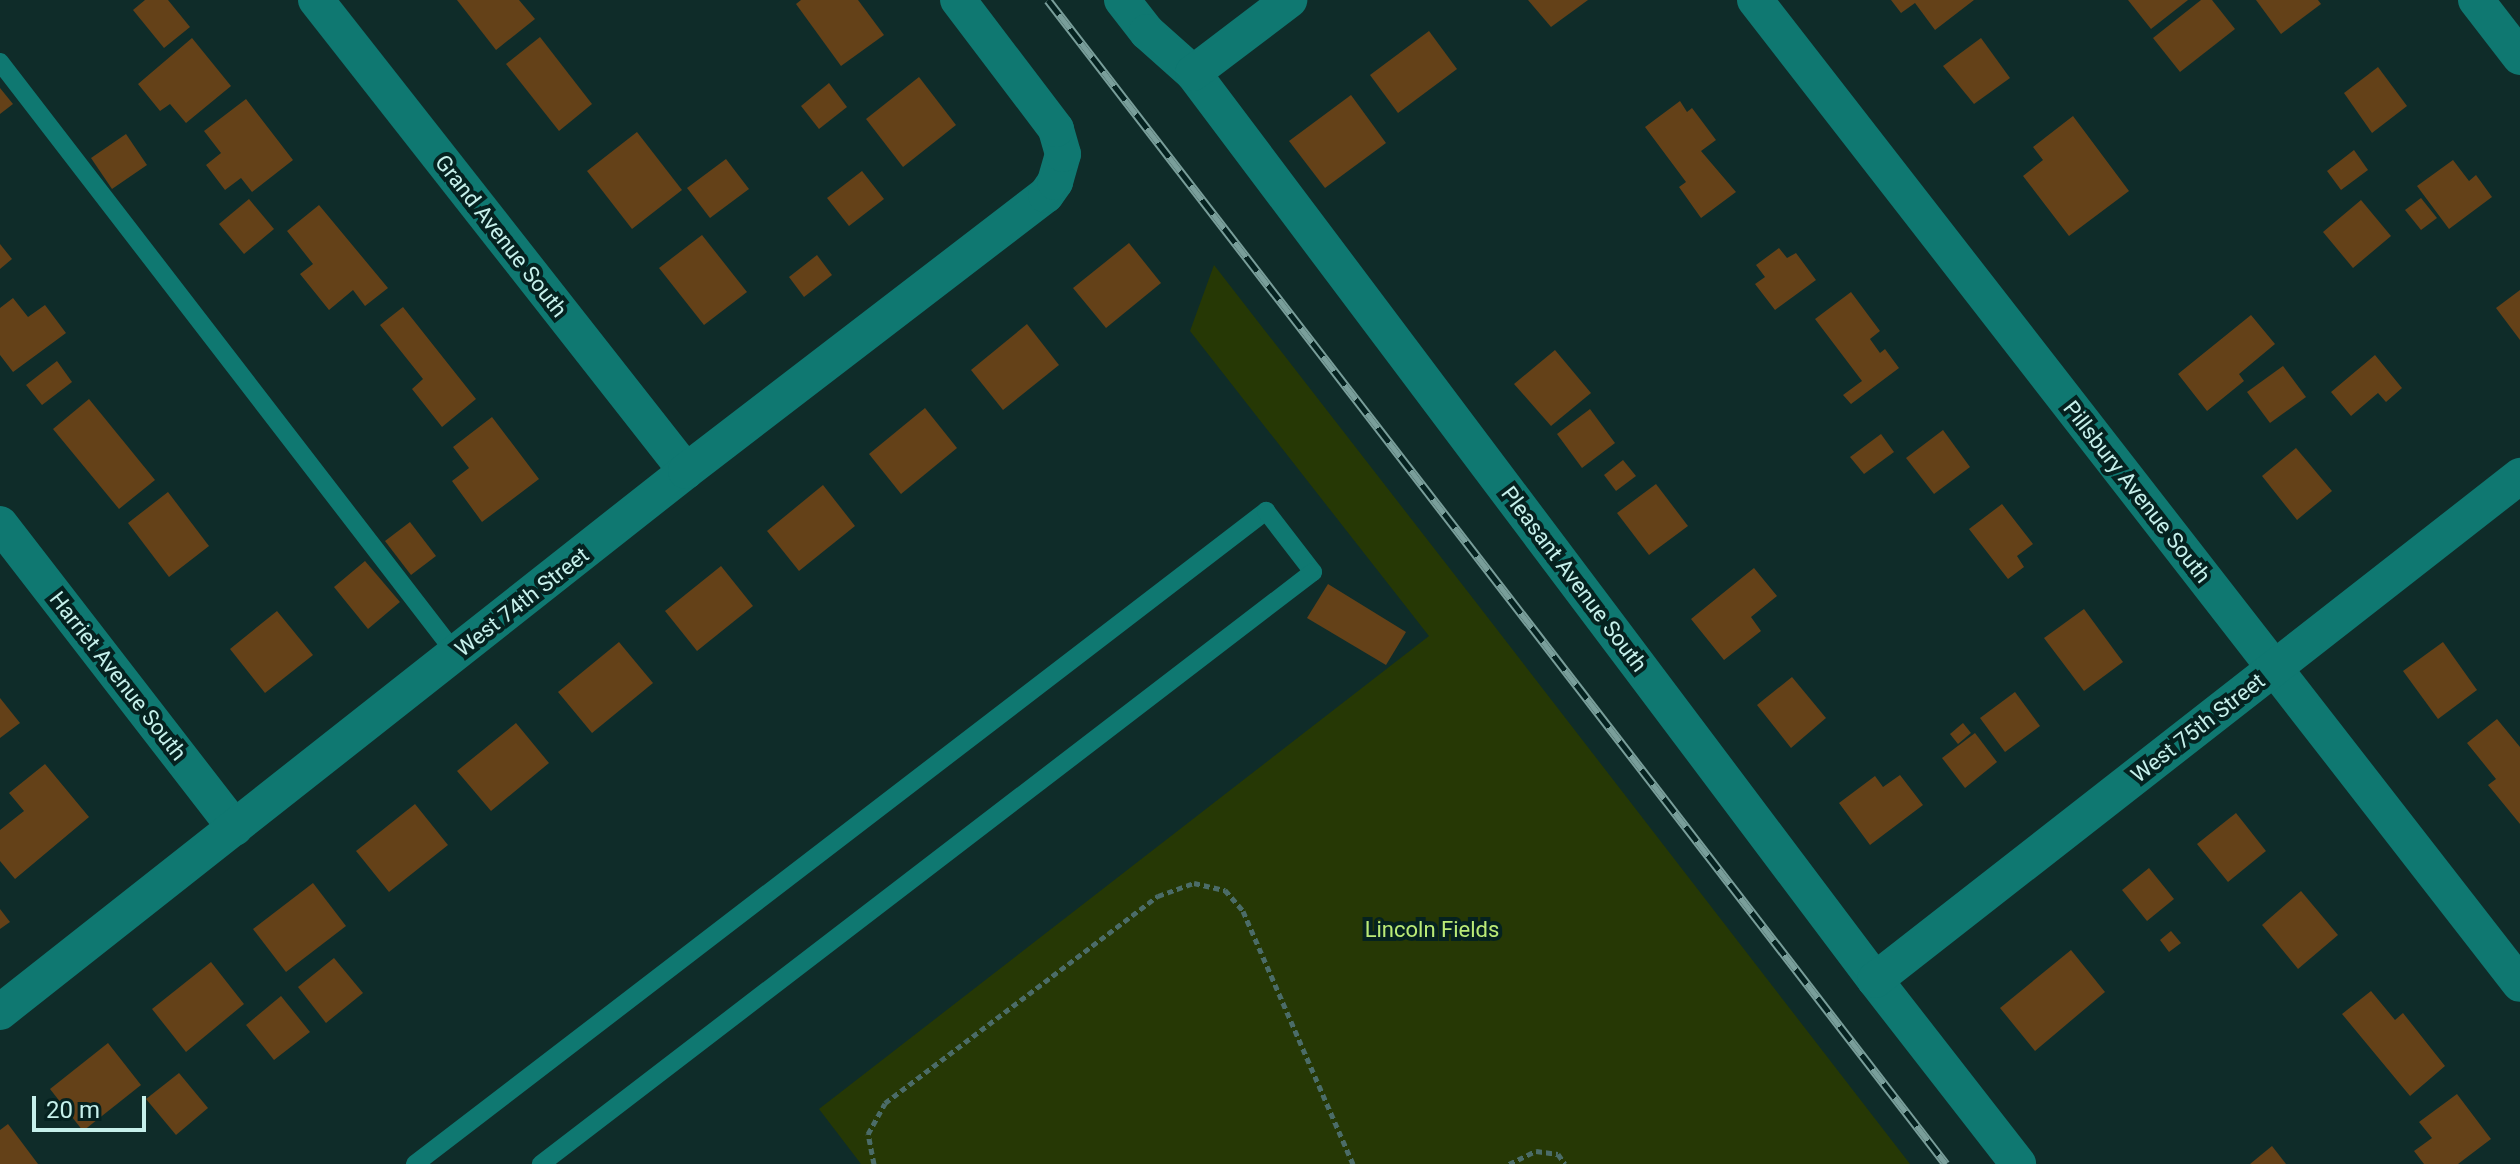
<!DOCTYPE html>
<style>
body{margin:0}
#map{position:relative;width:2520px;height:1164px;overflow:hidden;background:#0f2c29;font-family:Roboto,sans-serif}
div>[style]{position:absolute}
[style*='--x']{left:calc(var(--x)*1px);top:calc(var(--y)*1px);width:calc(var(--w)*1px);rotate:calc(var(--a)*1deg)}
.green>*{inset:0;background:#263805}
.building>*{inset:0;background:#644118}
.path>*{height:5px;margin-top:-2.5px;transform-origin:0;background:repeating-linear-gradient(90deg,#4b6c68 0 6px,transparent 0 10px)}
.service>*{height:18px;margin:-9px;padding:0 9px;transform-origin:9px;border-radius:9px;background:#0f7871}
.minor>*{height:36px;margin:-18px;padding:0 18px;transform-origin:18px;border-radius:18px;background:#0f7871}
.rail>*{height:9px;margin-top:-4.5px;transform-origin:0;background:repeating-linear-gradient(90deg,#052220 0 18px,#799e9a 0 36px);box-sizing:border-box;border-block:2px solid #799e9a}
span{translate:-50% -50%;white-space:nowrap;text-align:center;line-height:1.15;-webkit-text-stroke:8px #052220;paint-order:stroke}
.street-label{font-size:22px;color:#c6f0eb}
.park-label{font-size:22px;color:#bbeb77}
.scale{position:absolute;left:32px;top:1096px;width:114px;height:36px;box-sizing:border-box;border:4px solid #c6f0eb;border-top:0;padding-left:10px;font-size:24px;line-height:28px;white-space:nowrap;color:#c6f0eb;-webkit-text-stroke:6px #052220;paint-order:stroke}
</style>
<div id="map">
<div class="green">
<div style="clip-path:polygon(1214px 265px,1475px 601px,1910px 1164px,861px 1164px,819px 1109px,1429px 636px,1190px 331px)"></div>
</div>
<div class="building">
<div style="clip-path:polygon(145px 0,168px 0,190px 27px,164px 48px,133px 10px)"></div>
<div style="clip-path:polygon(457px 0,519px 0,535px 19px,496px 50px)"></div>
<div style="clip-path:polygon(801px 0,858px 0,884px 35px,841px 66px,796px 4px)"></div>
<div style="clip-path:polygon(1528px 0,1588px 0,1551px 27px)"></div>
<div style="clip-path:polygon(1891px 0,1974px 0,1935px 30px,1915px 3px,1901px 13px)"></div>
<div style="clip-path:polygon(2128px 0,2188px 0,2151px 29px)"></div>
<div style="clip-path:polygon(2201px 0,2212px 0,2235px 29px,2180px 72px,2153px 38px)"></div>
<div style="clip-path:polygon(2256px 0,2318px 0,2321px 4px,2281px 34px)"></div>
<div style="clip-path:polygon(1429px 31px,1457px 69px,1398px 113px,1370px 75px)"></div>
<div style="clip-path:polygon(540px 37px,592px 104px,559px 131px,506px 64px)"></div>
<div style="clip-path:polygon(192px 38px,231px 86px,186px 123px,170px 104px,160px 111px,138px 84px)"></div>
<div style="clip-path:polygon(1981px 38px,2010px 78px,1974px 104px,1943px 66px)"></div>
<div style="clip-path:polygon(2378px 67px,2407px 106px,2372px 133px,2344px 93px)"></div>
<div style="clip-path:polygon(919px 77px,956px 125px,903px 167px,866px 119px)"></div>
<div style="clip-path:polygon(829px 83px,847px 107px,819px 129px,801px 106px)"></div>
<div style="clip-path:polygon(0 88px,13px 104px,0 114px)"></div>
<div style="clip-path:polygon(1351px 95px,1386px 143px,1325px 188px,1289px 141px)"></div>
<div style="clip-path:polygon(246px 99px,293px 160px,252px 192px,241px 178px,225px 190px,206px 165px,221px 153px,204px 131px)"></div>
<div style="clip-path:polygon(1680px 101px,1687px 112px,1692px 108px,1716px 140px,1701px 151px,1736px 192px,1701px 218px,1679px 187px,1686px 182px,1645px 127px)"></div>
<div style="clip-path:polygon(2073px 116px,2129px 191px,2069px 236px,2023px 176px,2043px 160px,2033px 147px)"></div>
<div style="clip-path:polygon(637px 132px,682px 190px,632px 229px,587px 171px)"></div>
<div style="clip-path:polygon(126px 134px,147px 165px,112px 189px,91px 158px)"></div>
<div style="clip-path:polygon(2354px 150px,2368px 170px,2341px 190px,2327px 171px)"></div>
<div style="clip-path:polygon(726px 159px,749px 189px,710px 218px,687px 188px)"></div>
<div style="clip-path:polygon(2453px 160px,2469px 181px,2476px 175px,2492px 197px,2449px 229px,2417px 186px)"></div>
<div style="clip-path:polygon(862px 171px,884px 199px,849px 226px,827px 198px)"></div>
<div style="clip-path:polygon(2421px 198px,2437px 218px,2421px 230px,2405px 210px)"></div>
<div style="clip-path:polygon(249px 199px,274px 229px,244px 254px,219px 224px)"></div>
<div style="clip-path:polygon(2361px 200px,2391px 236px,2353px 268px,2323px 232px)"></div>
<div style="clip-path:polygon(319px 205px,388px 288px,365px 306px,353px 290px,329px 310px,300px 274px,313px 264px,287px 231px)"></div>
<div style="clip-path:polygon(702px 235px,747px 292px,704px 325px,659px 268px)"></div>
<div style="clip-path:polygon(1129px 243px,1161px 283px,1106px 328px,1073px 288px)"></div>
<div style="clip-path:polygon(0 244px,12px 259px,0 269px)"></div>
<div style="clip-path:polygon(1779px 248px,1787px 258px,1796px 253px,1816px 280px,1775px 310px,1755px 284px,1765px 277px,1756px 265px)"></div>
<div style="clip-path:polygon(817px 255px,832px 275px,804px 297px,789px 277px)"></div>
<div style="clip-path:polygon(2520px 290px,2520px 340px,2496px 308px)"></div>
<div style="clip-path:polygon(1851px 292px,1880px 331px,1870px 339px,1880px 353px,1885px 349px,1899px 368px,1851px 404px,1843px 395px,1862px 381px,1815px 319px)"></div>
<div style="clip-path:polygon(13px 298px,28px 317px,45px 305px,66px 333px,13px 372px,0 355px,0 308px)"></div>
<div style="clip-path:polygon(403px 307px,476px 399px,442px 427px,412px 389px,423px 379px,380px 325px)"></div>
<div style="clip-path:polygon(2251px 315px,2275px 344px,2239px 374px,2244px 381px,2207px 411px,2178px 374px)"></div>
<div style="clip-path:polygon(1027px 324px,1059px 365px,1003px 410px,971px 370px)"></div>
<div style="clip-path:polygon(1555px 350px,1591px 393px,1551px 426px,1514px 384px)"></div>
<div style="clip-path:polygon(2375px 355px,2402px 388px,2386px 402px,2378px 393px,2351px 416px,2331px 392px)"></div>
<div style="clip-path:polygon(57px 361px,72px 382px,42px 405px,26px 385px)"></div>
<div style="clip-path:polygon(2283px 366px,2306px 397px,2270px 423px,2247px 392px)"></div>
<div style="clip-path:polygon(89px 399px,155px 480px,119px 509px,53px 429px)"></div>
<div style="clip-path:polygon(925px 408px,957px 448px,901px 494px,869px 454px)"></div>
<div style="clip-path:polygon(1590px 409px,1615px 443px,1582px 468px,1557px 434px)"></div>
<div style="clip-path:polygon(492px 417px,539px 479px,482px 522px,452px 481px,469px 468px,453px 447px)"></div>
<div style="clip-path:polygon(1943px 430px,1970px 467px,1934px 494px,1906px 458px)"></div>
<div style="clip-path:polygon(1881px 434px,1894px 452px,1864px 474px,1850px 457px)"></div>
<div style="clip-path:polygon(2296px 448px,2332px 491px,2297px 520px,2262px 476px)"></div>
<div style="clip-path:polygon(1623px 460px,1636px 476px,1616px 491px,1604px 475px)"></div>
<div style="clip-path:polygon(1656px 484px,1688px 526px,1649px 555px,1617px 513px)"></div>
<div style="clip-path:polygon(823px 485px,855px 526px,799px 571px,767px 531px)"></div>
<div style="clip-path:polygon(168px 492px,209px 546px,169px 577px,128px 523px)"></div>
<div style="clip-path:polygon(2002px 504px,2033px 544px,2017px 556px,2024px 567px,2008px 579px,1969px 529px)"></div>
<div style="clip-path:polygon(410px 522px,436px 556px,411px 575px,385px 541px)"></div>
<div style="clip-path:polygon(365px 561px,400px 602px,368px 629px,334px 587px)"></div>
<div style="clip-path:polygon(721px 566px,753px 606px,697px 651px,665px 611px)"></div>
<div style="clip-path:polygon(1754px 568px,1777px 596px,1751px 617px,1761px 631px,1724px 660px,1691px 619px)"></div>
<div style="clip-path:polygon(1328px 584px,1406px 632px,1386px 665px,1307px 618px)"></div>
<div style="clip-path:polygon(2084px 609px,2123px 662px,2084px 691px,2044px 638px)"></div>
<div style="clip-path:polygon(277px 611px,313px 655px,265px 693px,230px 649px)"></div>
<div style="clip-path:polygon(619px 642px,653px 683px,592px 733px,558px 692px)"></div>
<div style="clip-path:polygon(2443px 642px,2477px 690px,2438px 719px,2403px 671px)"></div>
<div style="clip-path:polygon(1792px 677px,1826px 718px,1791px 748px,1757px 705px)"></div>
<div style="clip-path:polygon(2015px 692px,2040px 726px,2005px 752px,1980px 718px)"></div>
<div style="clip-path:polygon(0 698px,20px 723px,0 738px)"></div>
<div style="clip-path:polygon(2497px 719px,2520px 747px,2520px 824px,2488px 785px,2496px 779px,2467px 743px)"></div>
<div style="clip-path:polygon(516px 723px,549px 763px,491px 811px,457px 771px)"></div>
<div style="clip-path:polygon(1963px 723px,1971px 733px,1958px 744px,1950px 734px)"></div>
<div style="clip-path:polygon(1975px 733px,1997px 762px,1965px 788px,1942px 758px)"></div>
<div style="clip-path:polygon(45px 764px,89px 817px,15px 879px,0 861px,0 830px,24px 811px,9px 793px)"></div>
<div style="clip-path:polygon(1900px 775px,1923px 805px,1870px 845px,1839px 803px,1875px 776px,1883px 787px)"></div>
<div style="clip-path:polygon(415px 804px,448px 845px,389px 892px,356px 851px)"></div>
<div style="clip-path:polygon(2236px 813px,2266px 851px,2228px 882px,2197px 844px)"></div>
<div style="clip-path:polygon(2149px 868px,2174px 899px,2147px 921px,2122px 890px)"></div>
<div style="clip-path:polygon(313px 883px,346px 926px,286px 972px,253px 929px)"></div>
<div style="clip-path:polygon(2301px 891px,2338px 935px,2298px 969px,2262px 925px)"></div>
<div style="clip-path:polygon(0 909px,10px 922px,0 929px)"></div>
<div style="clip-path:polygon(2171px 931px,2181px 943px,2169px 952px,2160px 940px)"></div>
<div style="clip-path:polygon(2071px 950px,2105px 992px,2035px 1051px,2000px 1008px)"></div>
<div style="clip-path:polygon(334px 958px,363px 993px,326px 1023px,298px 987px)"></div>
<div style="clip-path:polygon(211px 962px,244px 1004px,186px 1052px,152px 1009px)"></div>
<div style="clip-path:polygon(2371px 991px,2395px 1020px,2403px 1013px,2445px 1066px,2410px 1096px,2342px 1014px)"></div>
<div style="clip-path:polygon(281px 996px,310px 1032px,274px 1060px,246px 1025px)"></div>
<div style="clip-path:polygon(108px 1043px,141px 1085px,83px 1131px,50px 1089px)"></div>
<div style="clip-path:polygon(179px 1073px,208px 1108px,176px 1135px,146px 1099px)"></div>
<div style="clip-path:polygon(2457px 1094px,2491px 1139px,2458px 1164px,2424px 1164px,2414px 1151px,2432px 1138px,2419px 1122px)"></div>
<div style="clip-path:polygon(8px 1124px,38px 1164px,0 1164px,0 1130px)"></div>
<div style="clip-path:polygon(2272px 1146px,2286px 1164px,2250px 1164px)"></div>
</div>
<div class="path">
<div style="--x:874;--y:1164;--w:31;--a:-101"></div>
<div style="--x:868;--y:1134;--w:35;--a:-61"></div>
<div style="--x:885;--y:1103;--w:343;--a:-37.2"></div>
<div style="--x:1158;--y:896;--w:38;--a:-20"></div>
<div style="--x:1194;--y:883;--w:32;--a:13"></div>
<div style="--x:1225;--y:890;--w:28;--a:49"></div>
<div style="--x:1243;--y:911;--w:276;--a:66.5"></div>
<div style="--x:1509;--y:1164;--w:30;--a:-26"></div>
<div style="--x:1536;--y:1151;--w:22;--a:8"></div>
<div style="--x:1558;--y:1154;--w:12;--a:55"></div>
</div>
<div class="service">
<div style="--x:0;--y:62;--w:747;--a:52.39"></div>
<div style="--x:415;--y:1164;--w:1073;--a:-37.5"></div>
<div style="--x:1266;--y:511;--w:77;--a:52.4"></div>
<div style="--x:1313;--y:572;--w:973;--a:142.52"></div>
</div>
<div class="minor">
<div style="--x:316;--y:0;--w:599;--a:51.85"></div>
<div style="--x:1122;--y:0;--w:41;--a:52"></div>
<div style="--x:1147;--y:32;--w:62;--a:41.7"></div>
<div style="--x:1193;--y:73;--w:1135;--a:53.06"></div>
<div style="--x:1875;--y:980;--w:233;--a:52.1"></div>
<div style="--x:1755;--y:0;--w:1246;--a:52.14"></div>
<div style="--x:2476;--y:0;--w:72;--a:52.3"></div>
<div style="--x:1193;--y:73;--w:121;--a:-37.2"></div>
<div style="--x:0;--y:524;--w:384;--a:52.3"></div>
<div style="--x:1875;--y:980;--w:819;--a:-38"></div>
<div style="--x:0;--y:1012;--w:874;--a:-38.26"></div>
<div style="--x:686;--y:471;--w:454;--a:-37.5"></div>
<div style="--x:1046;--y:195;--w:16;--a:-55"></div>
<div style="--x:1055;--y:182;--w:29;--a:-74"></div>
<div style="--x:1063;--y:154;--w:26;--a:-106"></div>
<div style="--x:1056;--y:129;--w:162;--a:-127.2"></div>
</div>
<div class="rail">
<div style="--x:1048;--y:0;--w:1470;--a:52.35"></div>
</div>
<div class="street-label">
<span style="left:501px;top:236px;rotate:52deg">Grand Avenue South</span>
<span style="left:2137px;top:492px;rotate:52deg">Pillsbury Avenue South</span>
<span style="left:1574px;top:579px;rotate:53deg">Pleasant Avenue South</span>
<span style="left:522px;top:602px;rotate:-38deg">West 74th Street</span>
<span style="left:118px;top:676px;rotate:52deg">Harriet Avenue South</span>
<span style="left:2198px;top:728px;rotate:-38deg">West 75th Street</span>
</div>
<div class="park-label">
<span style="left:1432px;top:930px">Lincoln Fields</span>
</div>
<div class="scale">20 m</div>
</div>
